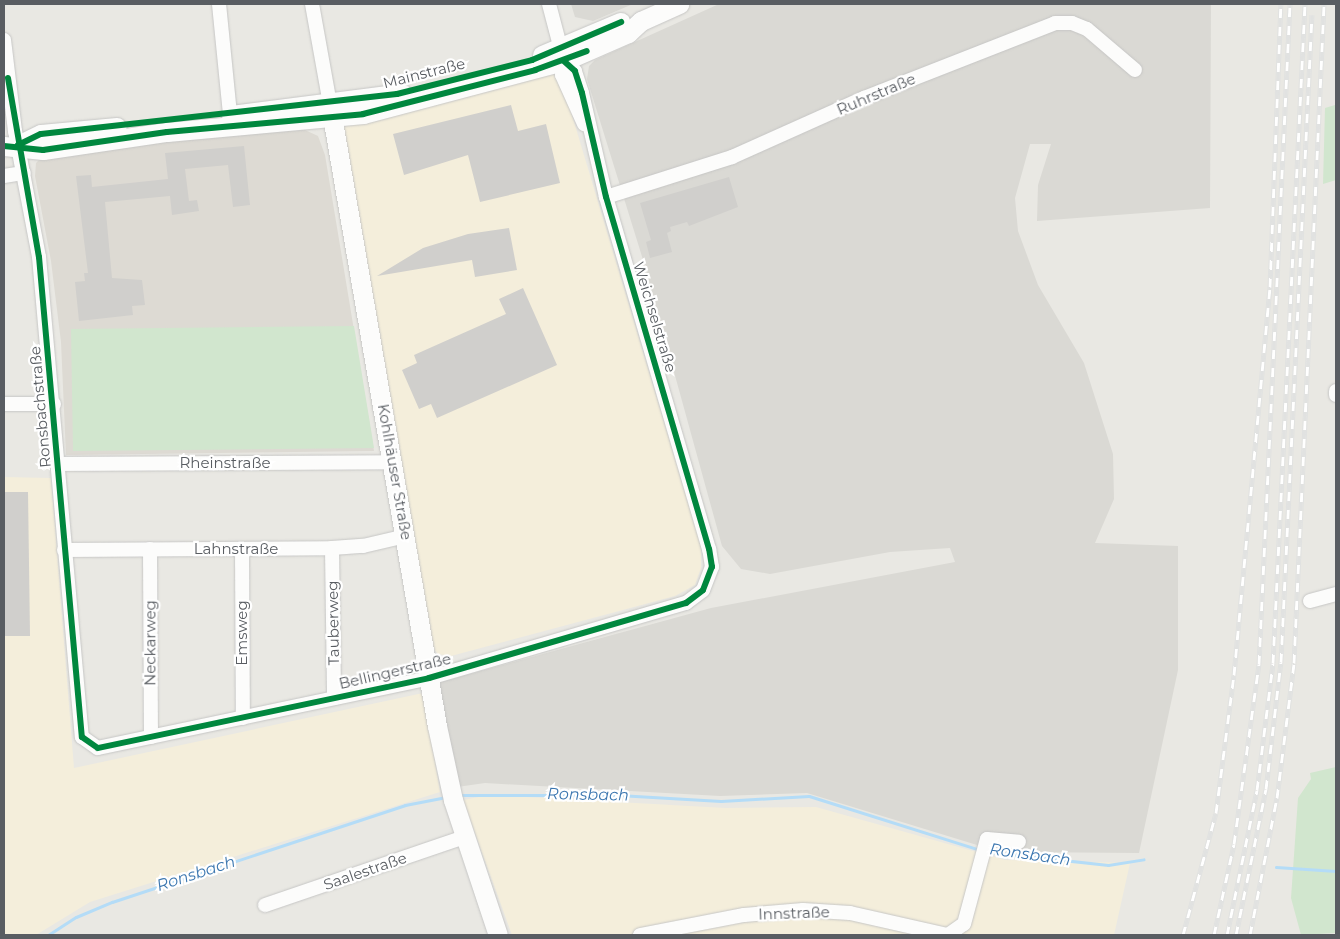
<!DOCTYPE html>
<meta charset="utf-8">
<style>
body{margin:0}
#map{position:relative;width:1340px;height:939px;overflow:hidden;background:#e9e8e3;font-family:Montserrat,sans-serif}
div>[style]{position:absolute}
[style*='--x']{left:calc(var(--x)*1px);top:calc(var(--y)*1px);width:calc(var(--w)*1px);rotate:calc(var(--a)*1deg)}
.commercial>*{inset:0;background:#f4eedb}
.industrial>*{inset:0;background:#dad9d4}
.education>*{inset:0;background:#dddad3}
.green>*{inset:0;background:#d1e6ce}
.stream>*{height:3px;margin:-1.5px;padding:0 1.5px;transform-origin:1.5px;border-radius:1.5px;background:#b4dcf7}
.building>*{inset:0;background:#d0cfcc}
.roads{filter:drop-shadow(0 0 1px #c6c6c5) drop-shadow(0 0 1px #c6c6c5)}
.street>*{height:14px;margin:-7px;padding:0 7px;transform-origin:7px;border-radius:7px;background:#fcfcfb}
.secondary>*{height:19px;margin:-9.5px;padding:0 9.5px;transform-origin:9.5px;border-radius:9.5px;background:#fcfcfb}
.rail>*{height:5px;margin-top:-2.5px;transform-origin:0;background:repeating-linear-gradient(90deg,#fff 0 9px,#e1e2e1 0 18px);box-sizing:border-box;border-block:1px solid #e1e2e1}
.cycleway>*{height:6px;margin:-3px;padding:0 3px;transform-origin:3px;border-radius:3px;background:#00873e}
span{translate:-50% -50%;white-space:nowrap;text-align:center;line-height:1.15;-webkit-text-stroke:4.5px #fff;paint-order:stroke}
.street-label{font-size:15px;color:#595d62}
.water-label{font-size:16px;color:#3c77b0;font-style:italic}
.frame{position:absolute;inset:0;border:5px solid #595d62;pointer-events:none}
</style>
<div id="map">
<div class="commercial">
<div style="clip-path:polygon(557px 65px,701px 546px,701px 568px,695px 585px,675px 596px,451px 656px,438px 654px,429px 643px,341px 123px)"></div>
<div style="clip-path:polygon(4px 477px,51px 478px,74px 768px,423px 693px,440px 792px,90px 902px,36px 935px,4px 935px)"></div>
<div style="clip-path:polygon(489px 795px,726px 808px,816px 807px,1005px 860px,1130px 863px,1114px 935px,512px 935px,463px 800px)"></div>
</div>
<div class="industrial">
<div style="clip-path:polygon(571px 4px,633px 4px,593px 21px,575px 17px)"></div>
<div style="clip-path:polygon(719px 4px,1211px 4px,1210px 208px,1037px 221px,1038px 185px,1051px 144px,1030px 144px,1015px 198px,1018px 231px,1038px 285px,1084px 363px,1113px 454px,1114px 499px,1095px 543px,1178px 546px,1178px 670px,1139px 853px,1000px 852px,807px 793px,720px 796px,485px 783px,457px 787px,437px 683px,711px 608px,955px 562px,950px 548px,890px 552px,770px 574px,741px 569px,722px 546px,644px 263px,587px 79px,589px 66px,595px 60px)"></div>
</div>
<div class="education">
<div style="clip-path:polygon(305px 130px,318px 136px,325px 155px,374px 451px,66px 455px,61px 342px,51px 261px,35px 176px,36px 163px,41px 158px,204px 136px)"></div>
</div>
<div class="green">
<div style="clip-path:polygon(1336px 95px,1336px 180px,1323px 184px,1325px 108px,1335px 105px)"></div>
<div style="clip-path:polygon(354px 326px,374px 448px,73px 451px,71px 329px)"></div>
<div style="clip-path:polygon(1336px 767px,1336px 933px,1301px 935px,1291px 898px,1298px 798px,1311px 779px,1310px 773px)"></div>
</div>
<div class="stream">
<div style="--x:457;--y:795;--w:161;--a:0"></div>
<div style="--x:618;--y:795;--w:103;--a:3.3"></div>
<div style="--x:721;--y:801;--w:88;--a:-3.3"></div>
<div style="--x:809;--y:796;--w:179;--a:17.5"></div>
<div style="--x:989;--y:852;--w:120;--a:6.2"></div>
<div style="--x:1108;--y:865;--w:36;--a:-9"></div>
<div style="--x:1276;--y:867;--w:60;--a:3.8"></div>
<div style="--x:48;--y:935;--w:33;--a:-33"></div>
<div style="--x:76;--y:917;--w:39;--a:-23"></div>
<div style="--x:112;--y:902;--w:309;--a:-18.3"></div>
<div style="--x:405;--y:805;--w:42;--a:-11"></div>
</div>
<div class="building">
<div style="clip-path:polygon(511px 105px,518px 131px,546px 124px,560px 183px,480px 202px,468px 155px,404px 175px,393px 134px)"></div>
<div style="clip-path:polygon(244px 146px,250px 205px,233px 207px,228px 165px,185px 169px,189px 201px,197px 200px,199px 211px,172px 215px,170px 196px,105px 202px,112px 278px,142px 280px,145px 305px,132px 306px,133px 315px,79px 321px,75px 282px,85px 281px,84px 273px,88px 273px,76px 176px,91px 175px,92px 187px,168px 179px,165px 153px)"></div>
<div style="clip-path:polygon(729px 177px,738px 207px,689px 226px,687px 222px,670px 227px,671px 231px,667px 233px,672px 252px,650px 258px,646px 242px,651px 240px,640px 203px)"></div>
<div style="clip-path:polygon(509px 228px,517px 270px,475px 277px,472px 260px,377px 276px,423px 248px,468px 234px)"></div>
<div style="clip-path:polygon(523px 288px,557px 365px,437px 418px,431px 404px,419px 409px,402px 370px,417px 363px,414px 355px,506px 314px,499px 299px)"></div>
<div style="clip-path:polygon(4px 492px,28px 492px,30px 636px,4px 636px)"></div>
</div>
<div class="roads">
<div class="street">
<div style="--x:219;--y:4;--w:122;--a:84.3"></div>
<div style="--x:312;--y:4;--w:102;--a:79.8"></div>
<div style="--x:549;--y:4;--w:59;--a:75.3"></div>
<div style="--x:564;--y:61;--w:14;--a:98"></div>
<div style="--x:562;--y:75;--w:54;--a:65.8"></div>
<div style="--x:4;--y:40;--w:92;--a:83.1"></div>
<div style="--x:15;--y:131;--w:128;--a:79.2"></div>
<div style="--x:39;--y:257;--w:482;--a:84.9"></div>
<div style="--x:82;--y:737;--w:19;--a:35"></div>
<div style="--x:98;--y:748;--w:338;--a:-11.9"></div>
<div style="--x:429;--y:678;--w:268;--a:-16.3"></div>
<div style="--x:686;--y:603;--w:21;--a:-37"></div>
<div style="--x:703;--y:590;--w:25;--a:-69"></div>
<div style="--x:712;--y:567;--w:18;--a:-99"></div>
<div style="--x:709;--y:549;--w:367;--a:-106.3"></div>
<div style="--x:606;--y:197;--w:107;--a:-103"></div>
<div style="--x:582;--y:93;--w:23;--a:-108"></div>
<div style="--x:575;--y:71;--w:15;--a:-138"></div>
<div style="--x:4;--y:176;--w:20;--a:-9"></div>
<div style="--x:606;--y:197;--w:132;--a:-17.6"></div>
<div style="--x:732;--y:157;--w:145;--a:-24.1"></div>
<div style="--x:864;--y:98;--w:205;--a:-21.4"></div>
<div style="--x:1055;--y:23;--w:17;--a:0"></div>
<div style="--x:1072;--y:23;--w:16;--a:22"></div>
<div style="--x:1087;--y:29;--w:63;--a:40.5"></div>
<div style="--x:1336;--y:391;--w:4;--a:90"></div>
<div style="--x:4;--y:404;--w:50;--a:0"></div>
<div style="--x:57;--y:464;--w:336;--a:-0.3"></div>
<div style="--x:332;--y:548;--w:150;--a:89.2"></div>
<div style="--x:150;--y:549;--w:188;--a:89.7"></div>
<div style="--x:242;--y:549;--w:169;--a:89.7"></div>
<div style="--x:64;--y:550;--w:268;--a:-0.4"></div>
<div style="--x:332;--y:548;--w:31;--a:-4"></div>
<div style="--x:363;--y:546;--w:44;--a:-13.1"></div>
<div style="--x:1310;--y:601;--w:27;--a:-15"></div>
<div style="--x:265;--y:905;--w:211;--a:-18.8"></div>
<div style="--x:640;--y:935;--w:106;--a:-10.9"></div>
<div style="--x:744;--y:915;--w:59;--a:-4.8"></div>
<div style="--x:803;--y:910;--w:47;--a:3.7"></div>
<div style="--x:850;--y:913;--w:100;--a:12.7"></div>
<div style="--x:948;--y:935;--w:19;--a:-35"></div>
<div style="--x:964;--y:924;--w:88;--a:-74.9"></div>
<div style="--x:987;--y:839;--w:32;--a:5"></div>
</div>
<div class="secondary">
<div style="--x:542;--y:55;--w:85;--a:-22.9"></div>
<div style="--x:330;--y:104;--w:631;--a:80.24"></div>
<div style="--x:437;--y:726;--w:76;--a:77.8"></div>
<div style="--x:453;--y:800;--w:142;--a:71.6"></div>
<div style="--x:231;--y:115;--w:172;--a:-7.3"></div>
<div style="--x:18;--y:145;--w:25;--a:-26"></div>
<div style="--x:41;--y:134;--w:76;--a:-5.3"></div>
<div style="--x:4;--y:146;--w:39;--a:6"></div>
<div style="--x:43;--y:150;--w:125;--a:-8.3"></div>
<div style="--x:167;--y:132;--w:197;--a:-5.2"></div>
<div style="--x:363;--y:114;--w:208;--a:-14.8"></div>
<div style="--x:564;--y:61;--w:70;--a:-23.6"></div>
<div style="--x:628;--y:33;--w:18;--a:-43"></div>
<div style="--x:641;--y:21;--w:42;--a:-24.1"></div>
</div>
</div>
<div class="rail">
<div style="--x:1183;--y:935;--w:126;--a:-74.9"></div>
<div style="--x:1216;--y:813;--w:139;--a:-82.6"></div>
<div style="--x:1234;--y:675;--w:390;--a:-84.7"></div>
<div style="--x:1270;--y:287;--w:283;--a:-87.8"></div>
<div style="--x:1214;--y:935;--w:93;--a:-77.6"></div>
<div style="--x:1234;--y:844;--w:182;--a:-82.1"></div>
<div style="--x:1259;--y:664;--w:661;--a:-87.31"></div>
<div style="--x:1227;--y:935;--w:148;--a:-78.3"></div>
<div style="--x:1257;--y:790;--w:128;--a:-82.8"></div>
<div style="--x:1273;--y:663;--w:660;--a:-87.22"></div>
<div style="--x:1236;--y:935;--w:149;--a:-78.4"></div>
<div style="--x:1266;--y:789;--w:128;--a:-83.3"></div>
<div style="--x:1281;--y:662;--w:648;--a:-87.26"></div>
<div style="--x:1250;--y:935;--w:140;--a:-78.9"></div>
<div style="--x:1277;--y:798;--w:136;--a:-82.8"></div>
<div style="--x:1294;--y:663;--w:660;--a:-87.39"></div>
</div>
<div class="cycleway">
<div style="--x:8;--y:78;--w:182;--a:80.2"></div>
<div style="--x:39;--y:257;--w:482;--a:84.9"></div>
<div style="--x:82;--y:737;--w:19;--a:35"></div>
<div style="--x:98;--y:748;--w:338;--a:-11.9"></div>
<div style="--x:429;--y:678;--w:268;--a:-16.3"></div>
<div style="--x:686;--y:603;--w:21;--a:-37"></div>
<div style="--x:703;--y:590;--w:25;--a:-69"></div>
<div style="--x:712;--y:567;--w:18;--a:-99"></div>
<div style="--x:709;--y:549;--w:367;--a:-106.3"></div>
<div style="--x:606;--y:197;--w:107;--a:-103"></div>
<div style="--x:582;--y:93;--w:23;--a:-108"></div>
<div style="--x:575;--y:71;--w:15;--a:-138"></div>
<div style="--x:18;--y:145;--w:25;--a:-26"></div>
<div style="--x:41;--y:134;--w:358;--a:-6.4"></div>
<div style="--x:397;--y:94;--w:139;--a:-14.1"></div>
<div style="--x:532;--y:60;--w:97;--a:-23.1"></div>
<div style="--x:4;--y:146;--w:39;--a:6"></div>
<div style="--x:43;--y:150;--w:125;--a:-8.3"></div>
<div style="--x:167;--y:132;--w:197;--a:-5.2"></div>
<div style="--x:363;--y:114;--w:178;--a:-14.3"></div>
<div style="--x:535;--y:70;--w:55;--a:-20.1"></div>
</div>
<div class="street-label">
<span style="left:424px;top:73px;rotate:-14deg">Mainstraße</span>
<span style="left:876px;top:94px;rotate:-23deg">Ruhrstraße</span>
<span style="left:655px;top:317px;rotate:73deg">Weichselstraße</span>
<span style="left:40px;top:407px;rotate:-95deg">Ronsbachstraße</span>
<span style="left:225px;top:463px">Rheinstraße</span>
<span style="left:395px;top:472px;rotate:80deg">Kohlhäuser Straße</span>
<span style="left:236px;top:549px">Lahnstraße</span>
<span style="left:333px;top:623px;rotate:-91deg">Tauberweg</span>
<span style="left:242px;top:633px;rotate:-90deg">Emsweg</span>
<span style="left:150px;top:643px;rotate:-90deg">Neckarweg</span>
<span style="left:395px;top:671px;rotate:-13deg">Bellingerstraße</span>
<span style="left:365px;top:871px;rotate:-19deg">Saalestraße</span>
<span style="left:794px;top:913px;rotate:-2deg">Innstraße</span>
</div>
<div class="water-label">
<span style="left:588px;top:795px;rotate:1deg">Ronsbach</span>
<span style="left:1030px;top:855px;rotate:8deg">Ronsbach</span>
<span style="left:196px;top:874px;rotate:-18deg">Ronsbach</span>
</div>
<div class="frame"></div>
</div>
